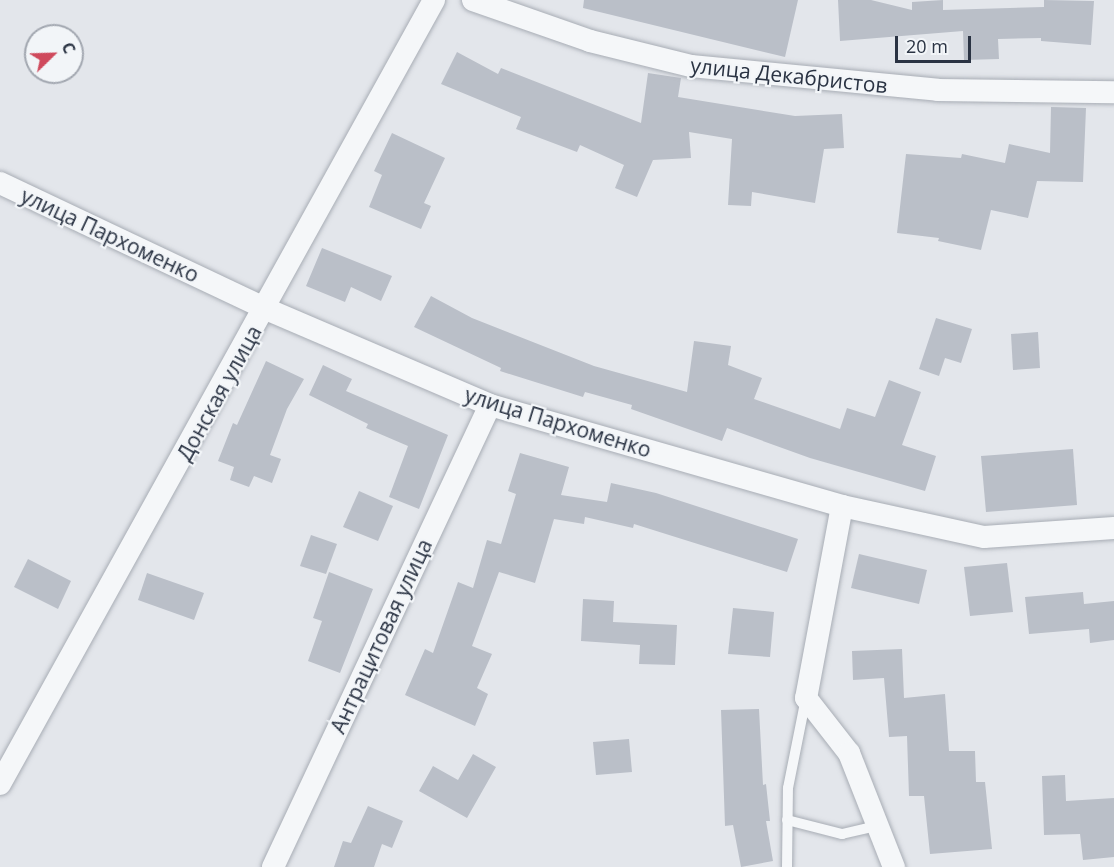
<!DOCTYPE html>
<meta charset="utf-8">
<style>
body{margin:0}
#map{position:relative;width:1114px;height:867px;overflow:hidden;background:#e3e6eb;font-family:"Open Sans",sans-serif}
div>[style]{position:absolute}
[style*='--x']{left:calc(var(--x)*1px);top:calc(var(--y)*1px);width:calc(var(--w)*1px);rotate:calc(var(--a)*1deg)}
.building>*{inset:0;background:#babfc8}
.roads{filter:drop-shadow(0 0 2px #a8adb5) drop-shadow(0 0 2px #a8adb5)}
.service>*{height:10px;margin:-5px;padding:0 5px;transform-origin:5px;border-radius:5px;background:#f5f7f9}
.minor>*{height:22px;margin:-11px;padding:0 11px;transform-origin:11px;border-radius:11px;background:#f5f7f9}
span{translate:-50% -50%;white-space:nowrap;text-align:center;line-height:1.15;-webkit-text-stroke:4.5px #f2f5f8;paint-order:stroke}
.street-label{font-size:21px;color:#2a3343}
.north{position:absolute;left:24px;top:24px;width:60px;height:60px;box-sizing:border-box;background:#f2f5f8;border:2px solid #a2a7b0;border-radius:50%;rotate:67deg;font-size:16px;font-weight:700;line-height:24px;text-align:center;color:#2a3343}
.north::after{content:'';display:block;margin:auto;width:21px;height:27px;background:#cf495c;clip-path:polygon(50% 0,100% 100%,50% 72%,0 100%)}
.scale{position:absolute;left:895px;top:36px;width:76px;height:27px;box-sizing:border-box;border:3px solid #2a3343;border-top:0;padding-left:8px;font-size:18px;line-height:21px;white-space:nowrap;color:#2a3343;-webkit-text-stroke:4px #f2f5f8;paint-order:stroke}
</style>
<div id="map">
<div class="building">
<div style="clip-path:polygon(584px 0,798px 0,785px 57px,583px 8px)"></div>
<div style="clip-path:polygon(838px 0,871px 0,912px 10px,912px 2px,943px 0,943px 10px,1044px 7px,1044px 0,1094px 1px,1091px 45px,1041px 41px,1041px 38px,998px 39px,999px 59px,964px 60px,963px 31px,840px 41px)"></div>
<div style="clip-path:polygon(457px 52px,498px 74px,501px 68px,641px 123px,648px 73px,681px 78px,678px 97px,795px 116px,842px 114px,844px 148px,824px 149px,815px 203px,752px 192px,751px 206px,728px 205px,732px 139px,689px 132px,691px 158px,653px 160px,637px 197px,615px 188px,624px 165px,580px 145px,577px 152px,516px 129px,521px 117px,441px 84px)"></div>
<div style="clip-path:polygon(1051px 107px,1086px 108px,1083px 182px,1037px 181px,1028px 218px,991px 210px,981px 250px,938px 241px,939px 238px,897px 233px,906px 154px,961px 158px,962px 154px,1005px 163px,1009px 144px,1050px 153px)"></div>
<div style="clip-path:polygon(392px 133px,445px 158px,424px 203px,431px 206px,421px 229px,369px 207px,382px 175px,374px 171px)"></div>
<div style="clip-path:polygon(322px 248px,392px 276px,381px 301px,351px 287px,345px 302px,306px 286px)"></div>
<div style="clip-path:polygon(431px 296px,472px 318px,594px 366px,687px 392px,694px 341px,731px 346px,728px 365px,762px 378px,754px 399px,840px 429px,847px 408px,875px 417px,889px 380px,921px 392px,902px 445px,936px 456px,925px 491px,810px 458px,727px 428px,722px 441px,631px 409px,632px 405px,585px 392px,583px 397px,500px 371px,501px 368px,414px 327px)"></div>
<div style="clip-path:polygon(936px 318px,972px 329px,961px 363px,945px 358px,939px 376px,919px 369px)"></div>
<div style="clip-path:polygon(1038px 332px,1040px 368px,1013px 370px,1011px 334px)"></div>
<div style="clip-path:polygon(266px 361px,304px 379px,287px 409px,270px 455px,281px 459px,272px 483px,254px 476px,249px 487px,230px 480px,234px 467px,218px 461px,233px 423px,237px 425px)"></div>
<div style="clip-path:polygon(323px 365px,352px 379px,346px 391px,448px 435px,419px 509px,389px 497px,408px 446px,366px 428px,368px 424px,309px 395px)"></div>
<div style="clip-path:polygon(1073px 449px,1077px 505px,986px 512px,981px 456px)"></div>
<div style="clip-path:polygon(520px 453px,569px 467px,561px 495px,607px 502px,611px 483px,656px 493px,798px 539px,787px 572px,634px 524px,633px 528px,585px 517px,584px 524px,554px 519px,535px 583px,499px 572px,472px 646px,492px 654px,477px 688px,488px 694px,475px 726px,405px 695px,425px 649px,433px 653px,458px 582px,473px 588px,487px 540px,501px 544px,516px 494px,508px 491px)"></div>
<div style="clip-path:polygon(359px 491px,393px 506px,378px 541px,343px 527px)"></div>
<div style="clip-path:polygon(311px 535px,337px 544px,326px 574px,300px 566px)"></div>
<div style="clip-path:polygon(859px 554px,927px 570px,919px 604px,851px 588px)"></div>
<div style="clip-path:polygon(28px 559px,71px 581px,58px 609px,14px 587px)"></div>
<div style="clip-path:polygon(1007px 563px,1013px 612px,970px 616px,964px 567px)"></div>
<div style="clip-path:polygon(329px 572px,373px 589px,340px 673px,308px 661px,322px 621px,313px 618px)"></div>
<div style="clip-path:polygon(147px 573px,204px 593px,194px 620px,138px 600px)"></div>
<div style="clip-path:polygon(1083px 592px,1084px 604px,1114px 601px,1114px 640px,1090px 643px,1089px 629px,1029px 634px,1025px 597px)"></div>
<div style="clip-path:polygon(583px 599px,614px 601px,613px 622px,677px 625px,675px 665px,639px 664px,640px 645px,581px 641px)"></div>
<div style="clip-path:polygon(733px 608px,774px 612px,770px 657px,728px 654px)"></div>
<div style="clip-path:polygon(902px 649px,904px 698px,945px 694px,949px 751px,975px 751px,976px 782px,985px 782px,992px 849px,930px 854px,924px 796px,909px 796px,907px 736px,889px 737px,884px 678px,853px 680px,852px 651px)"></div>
<div style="clip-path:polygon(759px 709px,763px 785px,766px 784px,770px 821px,766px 821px,773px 861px,741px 867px,733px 825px,725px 826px,721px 710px)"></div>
<div style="clip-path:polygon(629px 739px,632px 772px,596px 775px,593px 742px)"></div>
<div style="clip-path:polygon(473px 754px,496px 767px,467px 818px,419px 791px,433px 766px,458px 780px)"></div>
<div style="clip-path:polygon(1065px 775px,1066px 801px,1114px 798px,1114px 857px,1083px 860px,1080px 834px,1044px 835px,1042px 776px)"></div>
<div style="clip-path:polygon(368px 806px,403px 821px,392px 848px,382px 844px,374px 867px,334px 867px,343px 841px,351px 843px)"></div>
</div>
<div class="roads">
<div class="service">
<div style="--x:787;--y:820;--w:57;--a:14.3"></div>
<div style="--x:842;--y:834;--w:37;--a:-13"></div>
<div style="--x:787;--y:867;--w:79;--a:-89.3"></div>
<div style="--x:788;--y:788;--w:92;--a:-78.7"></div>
</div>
<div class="minor">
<div style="--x:473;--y:0;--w:124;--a:19.3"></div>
<div style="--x:590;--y:41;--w:104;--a:13.9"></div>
<div style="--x:691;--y:66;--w:248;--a:5.5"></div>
<div style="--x:938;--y:90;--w:176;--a:0.7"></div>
<div style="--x:0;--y:183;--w:294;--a:25.3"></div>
<div style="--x:266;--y:309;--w:244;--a:23.2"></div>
<div style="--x:490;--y:405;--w:366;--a:16"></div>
<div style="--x:842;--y:506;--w:145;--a:12.3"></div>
<div style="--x:984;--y:537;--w:130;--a:-4"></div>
<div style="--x:842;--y:506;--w:195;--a:100.6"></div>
<div style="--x:806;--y:698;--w:70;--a:52"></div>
<div style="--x:849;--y:753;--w:123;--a:68.5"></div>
<div style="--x:0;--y:784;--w:896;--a:-61.03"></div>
<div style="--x:273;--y:867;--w:510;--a:-64.84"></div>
</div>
</div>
<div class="street-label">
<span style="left:789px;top:75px;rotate:6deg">улица Декабристов</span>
<span style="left:110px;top:235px;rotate:25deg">улица Пархоменко</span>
<span style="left:219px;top:393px;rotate:-61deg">Донская улица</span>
<span style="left:558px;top:422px;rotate:17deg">улица Пархоменко</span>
<span style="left:381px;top:636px;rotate:-65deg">Антрацитовая улица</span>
</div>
<div class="north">С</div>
<div class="scale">20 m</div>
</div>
